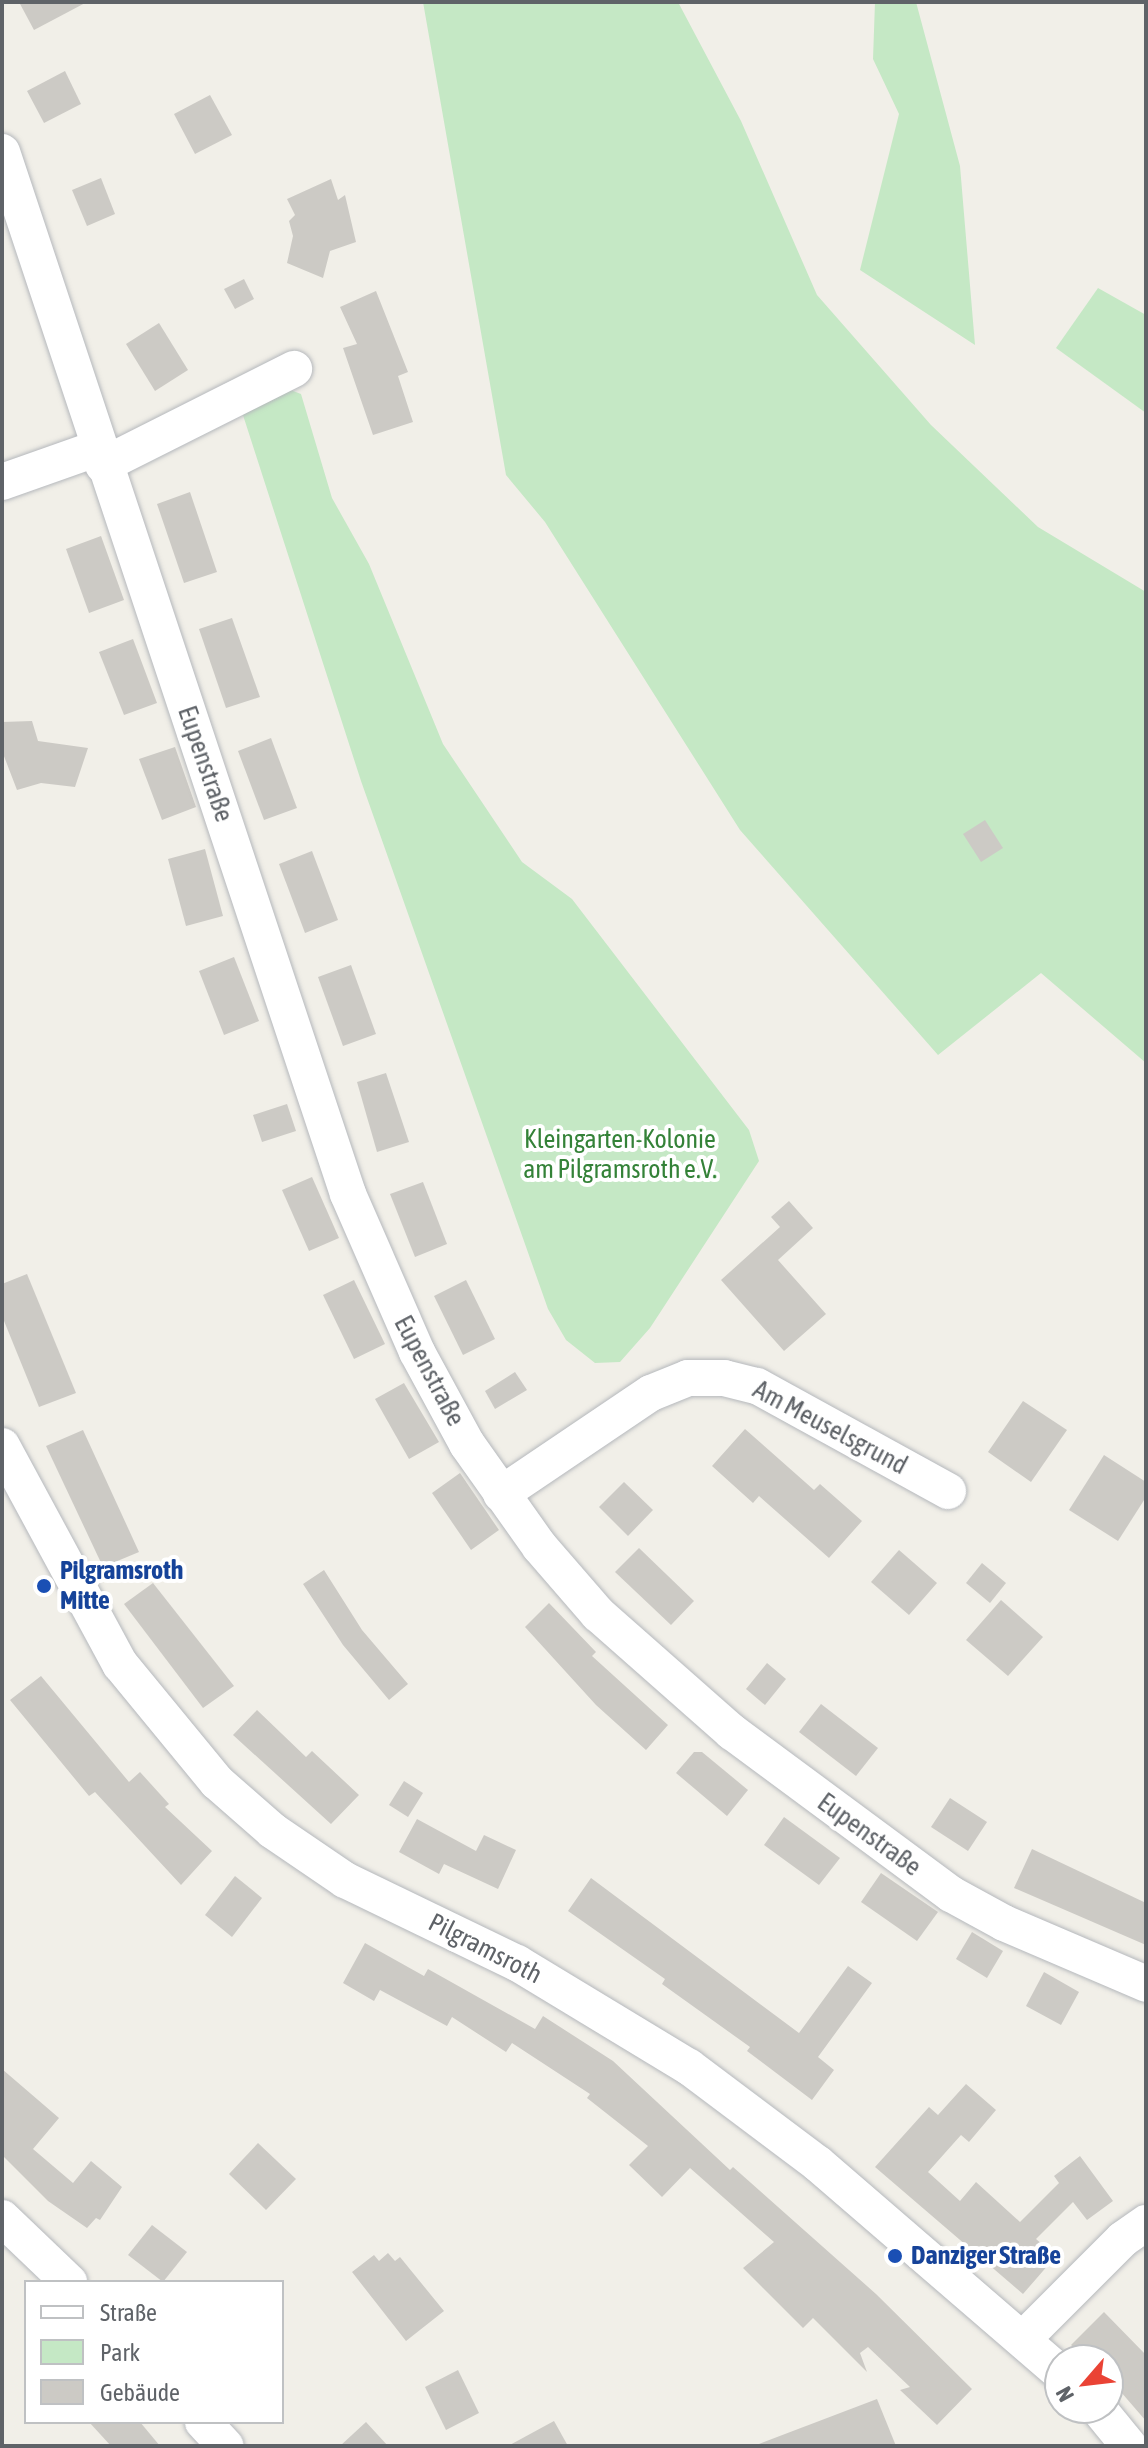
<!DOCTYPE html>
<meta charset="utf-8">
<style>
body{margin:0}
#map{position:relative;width:1148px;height:2448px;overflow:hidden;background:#f1efe8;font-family:"Asap Condensed",sans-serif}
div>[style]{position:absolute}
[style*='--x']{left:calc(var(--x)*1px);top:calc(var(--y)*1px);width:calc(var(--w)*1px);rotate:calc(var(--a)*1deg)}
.green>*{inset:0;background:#c5e8c5}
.building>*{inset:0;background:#cccac5}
.roads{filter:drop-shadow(0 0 2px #b5b8bc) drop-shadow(0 0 2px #b5b8bc)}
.minor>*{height:36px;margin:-18px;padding:0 18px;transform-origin:18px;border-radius:18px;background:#fff}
.dots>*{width:22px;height:22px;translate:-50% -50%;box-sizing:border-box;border:4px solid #fff;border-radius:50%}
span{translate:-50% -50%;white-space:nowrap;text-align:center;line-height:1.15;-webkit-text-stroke:8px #fff;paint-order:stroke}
.street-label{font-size:26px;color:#5f6368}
.park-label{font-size:26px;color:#348238}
.transit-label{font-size:26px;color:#164399;font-weight:700}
.left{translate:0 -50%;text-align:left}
.frame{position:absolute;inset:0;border:4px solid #5f6368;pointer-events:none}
.legend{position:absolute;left:24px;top:2280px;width:260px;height:144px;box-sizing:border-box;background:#fff;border:2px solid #bfc1c3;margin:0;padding:10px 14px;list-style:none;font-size:24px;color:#5f6368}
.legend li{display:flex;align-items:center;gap:16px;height:40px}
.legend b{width:40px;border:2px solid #bfc1c3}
.north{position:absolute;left:1044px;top:2344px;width:80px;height:80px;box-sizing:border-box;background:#fff;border:2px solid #bfc1c3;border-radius:50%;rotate:242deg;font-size:22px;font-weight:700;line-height:32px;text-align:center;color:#5f6368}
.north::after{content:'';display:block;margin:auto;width:28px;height:36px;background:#ea4335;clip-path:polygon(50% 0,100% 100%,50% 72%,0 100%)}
</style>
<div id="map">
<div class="green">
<div style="clip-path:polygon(423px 2px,678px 2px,741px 121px,817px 295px,931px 425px,1038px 527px,1146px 592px,1146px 1063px,1041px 973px,938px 1055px,740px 830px,545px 522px,506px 475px)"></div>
<div style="clip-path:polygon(875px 2px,916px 2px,960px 166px,975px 345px,860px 270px,899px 114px,873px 59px)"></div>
<div style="clip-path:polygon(1098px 288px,1146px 315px,1146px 413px,1056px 348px)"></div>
<div style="clip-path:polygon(280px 386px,301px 394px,332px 498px,369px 564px,443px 744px,522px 862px,572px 899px,749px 1130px,759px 1161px,650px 1328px,620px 1362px,595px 1363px,566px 1340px,548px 1309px,361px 781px,242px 412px)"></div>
</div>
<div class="building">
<div style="clip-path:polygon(19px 2px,87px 2px,34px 30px)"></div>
<div style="clip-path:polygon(65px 71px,81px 104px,44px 123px,27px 91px)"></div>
<div style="clip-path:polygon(210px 95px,232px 135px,195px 154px,174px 114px)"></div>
<div style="clip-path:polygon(101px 178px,115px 214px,87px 226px,72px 190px)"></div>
<div style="clip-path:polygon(331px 179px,338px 200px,345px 195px,356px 242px,330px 251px,323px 278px,287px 263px,293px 236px,289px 221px,295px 215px,287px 199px)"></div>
<div style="clip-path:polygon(244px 279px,254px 299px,235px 309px,224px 289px)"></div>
<div style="clip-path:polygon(376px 291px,408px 372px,398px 376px,413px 422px,373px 435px,343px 348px,357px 344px,340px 307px)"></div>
<div style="clip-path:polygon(159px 323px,188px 370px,155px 391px,126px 344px)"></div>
<div style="clip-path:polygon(190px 492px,217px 572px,184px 583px,157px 504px)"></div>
<div style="clip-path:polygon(101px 536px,124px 600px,89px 613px,66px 549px)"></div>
<div style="clip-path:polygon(232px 618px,260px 697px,226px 708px,199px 629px)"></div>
<div style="clip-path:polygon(133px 639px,157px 703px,124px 715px,99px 652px)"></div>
<div style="clip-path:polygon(32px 721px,38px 741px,88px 748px,75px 787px,41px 783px,17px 790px,2px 751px,2px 722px)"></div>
<div style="clip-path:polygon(271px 738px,297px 808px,264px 820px,238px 751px)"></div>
<div style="clip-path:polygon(175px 747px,196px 807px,162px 820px,139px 759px)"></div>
<div style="clip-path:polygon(985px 820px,1003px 848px,981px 862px,963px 834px)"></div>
<div style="clip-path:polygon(205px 849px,223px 916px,186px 926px,168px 859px)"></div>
<div style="clip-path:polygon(312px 851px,338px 920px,305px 933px,279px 864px)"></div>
<div style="clip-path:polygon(234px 957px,259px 1021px,224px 1035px,199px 971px)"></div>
<div style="clip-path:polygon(351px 965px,376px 1034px,343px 1046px,318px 977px)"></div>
<div style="clip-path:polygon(386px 1073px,409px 1142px,377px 1152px,357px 1082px)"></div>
<div style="clip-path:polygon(287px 1104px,296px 1131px,262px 1142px,253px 1115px)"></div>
<div style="clip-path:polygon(312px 1177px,339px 1238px,309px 1251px,282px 1190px)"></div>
<div style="clip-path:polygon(423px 1182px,447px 1244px,415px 1257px,390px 1194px)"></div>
<div style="clip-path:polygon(789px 1201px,813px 1228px,778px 1260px,826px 1314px,784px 1351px,721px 1280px,780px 1227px,771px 1217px)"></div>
<div style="clip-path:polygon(27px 1274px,76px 1393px,39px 1407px,2px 1316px,2px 1284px)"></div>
<div style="clip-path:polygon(354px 1280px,385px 1344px,354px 1359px,323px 1295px)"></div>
<div style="clip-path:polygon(466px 1280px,495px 1339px,463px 1355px,434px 1296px)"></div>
<div style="clip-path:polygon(515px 1372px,527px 1390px,495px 1409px,485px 1391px)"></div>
<div style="clip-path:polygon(404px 1383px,439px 1442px,409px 1459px,375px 1399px)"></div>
<div style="clip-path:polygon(1023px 1401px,1067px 1430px,1031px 1482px,988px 1452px)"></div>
<div style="clip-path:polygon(745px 1429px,814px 1490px,820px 1484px,862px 1521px,829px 1558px,759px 1496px,753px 1503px,712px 1466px)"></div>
<div style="clip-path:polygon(83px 1430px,139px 1552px,103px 1567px,46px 1446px)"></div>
<div style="clip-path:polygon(1104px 1455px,1146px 1482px,1146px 1497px,1118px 1541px,1069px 1510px)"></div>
<div style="clip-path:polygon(460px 1473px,499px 1530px,471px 1550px,432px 1493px)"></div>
<div style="clip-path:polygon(624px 1482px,653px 1510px,628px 1536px,599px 1507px)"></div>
<div style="clip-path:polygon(639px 1548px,694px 1601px,671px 1625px,615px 1572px)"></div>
<div style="clip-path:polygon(899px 1550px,937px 1583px,909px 1615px,871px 1582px)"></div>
<div style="clip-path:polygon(982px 1563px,1006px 1583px,990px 1603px,966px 1583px)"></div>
<div style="clip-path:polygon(324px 1570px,362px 1630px,408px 1684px,389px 1700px,343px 1645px,303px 1584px)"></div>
<div style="clip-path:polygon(153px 1583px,234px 1686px,203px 1708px,124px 1604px)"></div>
<div style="clip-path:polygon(1001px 1600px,1043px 1637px,1008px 1676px,966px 1640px)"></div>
<div style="clip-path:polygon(549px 1603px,596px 1652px,592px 1656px,668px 1725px,646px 1750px,596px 1705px,525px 1627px)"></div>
<div style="clip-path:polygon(767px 1663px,786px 1679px,765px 1705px,746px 1689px)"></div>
<div style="clip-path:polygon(41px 1676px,129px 1782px,140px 1772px,169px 1804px,165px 1807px,212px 1851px,181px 1885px,95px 1792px,89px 1796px,10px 1700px)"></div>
<div style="clip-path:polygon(821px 1704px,878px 1748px,856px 1776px,799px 1732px)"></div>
<div style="clip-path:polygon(257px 1710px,306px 1757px,312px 1751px,359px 1795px,331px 1824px,233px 1735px)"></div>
<div style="clip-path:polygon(694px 1752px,702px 1752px,748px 1790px,727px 1816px,676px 1773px)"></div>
<div style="clip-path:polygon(404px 1781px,423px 1793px,408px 1817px,389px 1805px)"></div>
<div style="clip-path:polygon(950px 1798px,987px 1822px,968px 1851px,931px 1827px)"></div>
<div style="clip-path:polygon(784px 1817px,840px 1858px,819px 1885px,764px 1845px)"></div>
<div style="clip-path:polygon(417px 1819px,476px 1851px,484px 1835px,516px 1850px,498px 1889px,444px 1864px,439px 1874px,399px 1852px)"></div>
<div style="clip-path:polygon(1032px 1849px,1146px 1903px,1146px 1945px,1014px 1888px)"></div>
<div style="clip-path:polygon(881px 1873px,938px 1912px,917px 1941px,861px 1902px)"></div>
<div style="clip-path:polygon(235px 1876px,262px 1898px,232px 1937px,205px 1915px)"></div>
<div style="clip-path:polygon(591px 1878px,799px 2033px,848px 1966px,872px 1983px,818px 2057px,834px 2070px,812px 2100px,747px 2051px,750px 2047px,662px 1984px,665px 1979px,568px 1911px)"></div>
<div style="clip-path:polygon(972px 1932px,1003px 1951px,987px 1978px,956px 1959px)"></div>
<div style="clip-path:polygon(365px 1943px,424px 1976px,428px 1969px,535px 2029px,543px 2016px,613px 2061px,730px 2170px,733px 2167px,876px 2294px,972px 2389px,937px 2425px,900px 2390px,910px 2387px,868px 2347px,860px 2353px,867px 2372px,813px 2318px,803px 2328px,743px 2268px,774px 2242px,690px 2168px,662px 2197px,629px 2165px,648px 2146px,587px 2098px,590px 2094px,512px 2043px,506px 2052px,452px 2017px,447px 2026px,380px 1990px,374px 2001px,343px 1983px)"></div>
<div style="clip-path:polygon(1044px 1972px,1079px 1992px,1061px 2025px,1026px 2006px)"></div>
<div style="clip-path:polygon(2px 2069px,59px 2118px,33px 2149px,73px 2183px,91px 2161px,122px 2187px,100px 2220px,96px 2218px,87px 2228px,48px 2201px,2px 2155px)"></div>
<div style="clip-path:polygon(966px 2084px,996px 2110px,969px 2142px,961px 2135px,928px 2172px,960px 2201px,976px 2182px,1020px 2222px,1059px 2183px,1054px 2176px,1080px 2156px,1113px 2201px,1087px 2220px,1073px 2202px,1036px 2239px,1056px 2256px,1023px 2294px,875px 2167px,929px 2107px,938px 2115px)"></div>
<div style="clip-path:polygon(258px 2143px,296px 2179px,266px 2210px,229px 2174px)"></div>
<div style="clip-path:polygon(152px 2225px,187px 2252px,163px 2282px,128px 2255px)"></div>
<div style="clip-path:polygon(388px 2253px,395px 2261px,400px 2257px,444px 2311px,406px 2341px,352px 2272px,374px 2255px,379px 2261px)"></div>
<div style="clip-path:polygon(1104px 2312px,1146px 2355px,1146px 2421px,1108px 2377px,1108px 2360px,1086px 2360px,1071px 2345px)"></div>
<div style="clip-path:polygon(458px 2370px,479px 2413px,446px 2430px,425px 2387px)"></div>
<div style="clip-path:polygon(877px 2399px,896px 2446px,759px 2446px,759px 2444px)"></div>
<div style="clip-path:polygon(554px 2421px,568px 2446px,508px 2446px)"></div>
<div style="clip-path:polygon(89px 2422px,140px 2422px,160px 2446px,111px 2446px)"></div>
<div style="clip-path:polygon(366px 2422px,388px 2446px,340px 2446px)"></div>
</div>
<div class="roads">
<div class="minor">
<div style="--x:2;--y:152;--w:1098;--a:71.63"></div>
<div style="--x:348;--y:1194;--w:172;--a:66.4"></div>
<div style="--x:417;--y:1352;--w:105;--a:61.5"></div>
<div style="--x:467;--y:1444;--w:126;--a:54.7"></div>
<div style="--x:540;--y:1547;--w:89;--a:49.1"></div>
<div style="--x:598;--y:1614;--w:179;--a:41.4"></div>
<div style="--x:732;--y:1732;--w:272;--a:36.5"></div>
<div style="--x:951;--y:1894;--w:60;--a:28.7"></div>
<div style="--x:1004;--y:1923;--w:155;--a:23.2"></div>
<div style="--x:103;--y:465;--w:214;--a:-26.7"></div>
<div style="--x:2;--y:482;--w:102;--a:-19.5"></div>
<div style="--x:2;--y:1446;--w:248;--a:61.6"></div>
<div style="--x:120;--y:1664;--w:153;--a:50.6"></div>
<div style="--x:217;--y:1782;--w:74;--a:41.2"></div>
<div style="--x:273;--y:1831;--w:87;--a:34.2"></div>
<div style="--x:345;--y:1880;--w:191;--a:25.8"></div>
<div style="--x:517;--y:1963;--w:201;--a:31.2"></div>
<div style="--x:689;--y:2067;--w:160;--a:36.9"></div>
<div style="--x:817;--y:2163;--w:321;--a:40.8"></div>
<div style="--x:501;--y:1494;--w:181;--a:-34"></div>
<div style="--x:651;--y:1393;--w:40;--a:-22"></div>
<div style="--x:688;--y:1378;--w:36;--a:0"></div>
<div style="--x:724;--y:1378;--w:34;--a:14"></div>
<div style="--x:757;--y:1386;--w:218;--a:28.8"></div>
<div style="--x:2;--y:2218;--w:93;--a:43.7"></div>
<div style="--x:1023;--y:2339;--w:141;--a:-45"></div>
<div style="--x:1123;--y:2239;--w:28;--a:-35"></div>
<div style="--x:1098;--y:2408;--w:49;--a:50.8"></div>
<div style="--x:203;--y:2422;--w:33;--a:47"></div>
</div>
</div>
<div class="dots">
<div style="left:44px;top:1586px;background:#1a4fb4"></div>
<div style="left:895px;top:2256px;background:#1a4fb4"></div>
</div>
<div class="street-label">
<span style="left:205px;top:764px;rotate:71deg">Eupenstraße</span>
<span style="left:429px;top:1371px;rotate:62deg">Eupenstraße</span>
<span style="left:830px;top:1428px;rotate:28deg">Am Meuselsgrund</span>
<span style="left:869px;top:1835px;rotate:36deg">Eupenstraße</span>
<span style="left:485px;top:1949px;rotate:27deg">Pilgramsroth</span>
</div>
<div class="park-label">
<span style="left:620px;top:1155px">Kleingarten-Kolonie<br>am Pilgramsroth e.V.</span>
</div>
<div class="transit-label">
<span class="left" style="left:60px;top:1586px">Pilgramsroth<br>Mitte</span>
<span class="left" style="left:911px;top:2256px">Danziger Straße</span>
</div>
<div class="frame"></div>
<ul class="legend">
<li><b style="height:10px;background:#fff"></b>Straße</li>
<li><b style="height:22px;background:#c5e8c5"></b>Park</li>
<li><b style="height:22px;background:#cccac5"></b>Gebäude</li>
</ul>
<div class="north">N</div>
</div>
